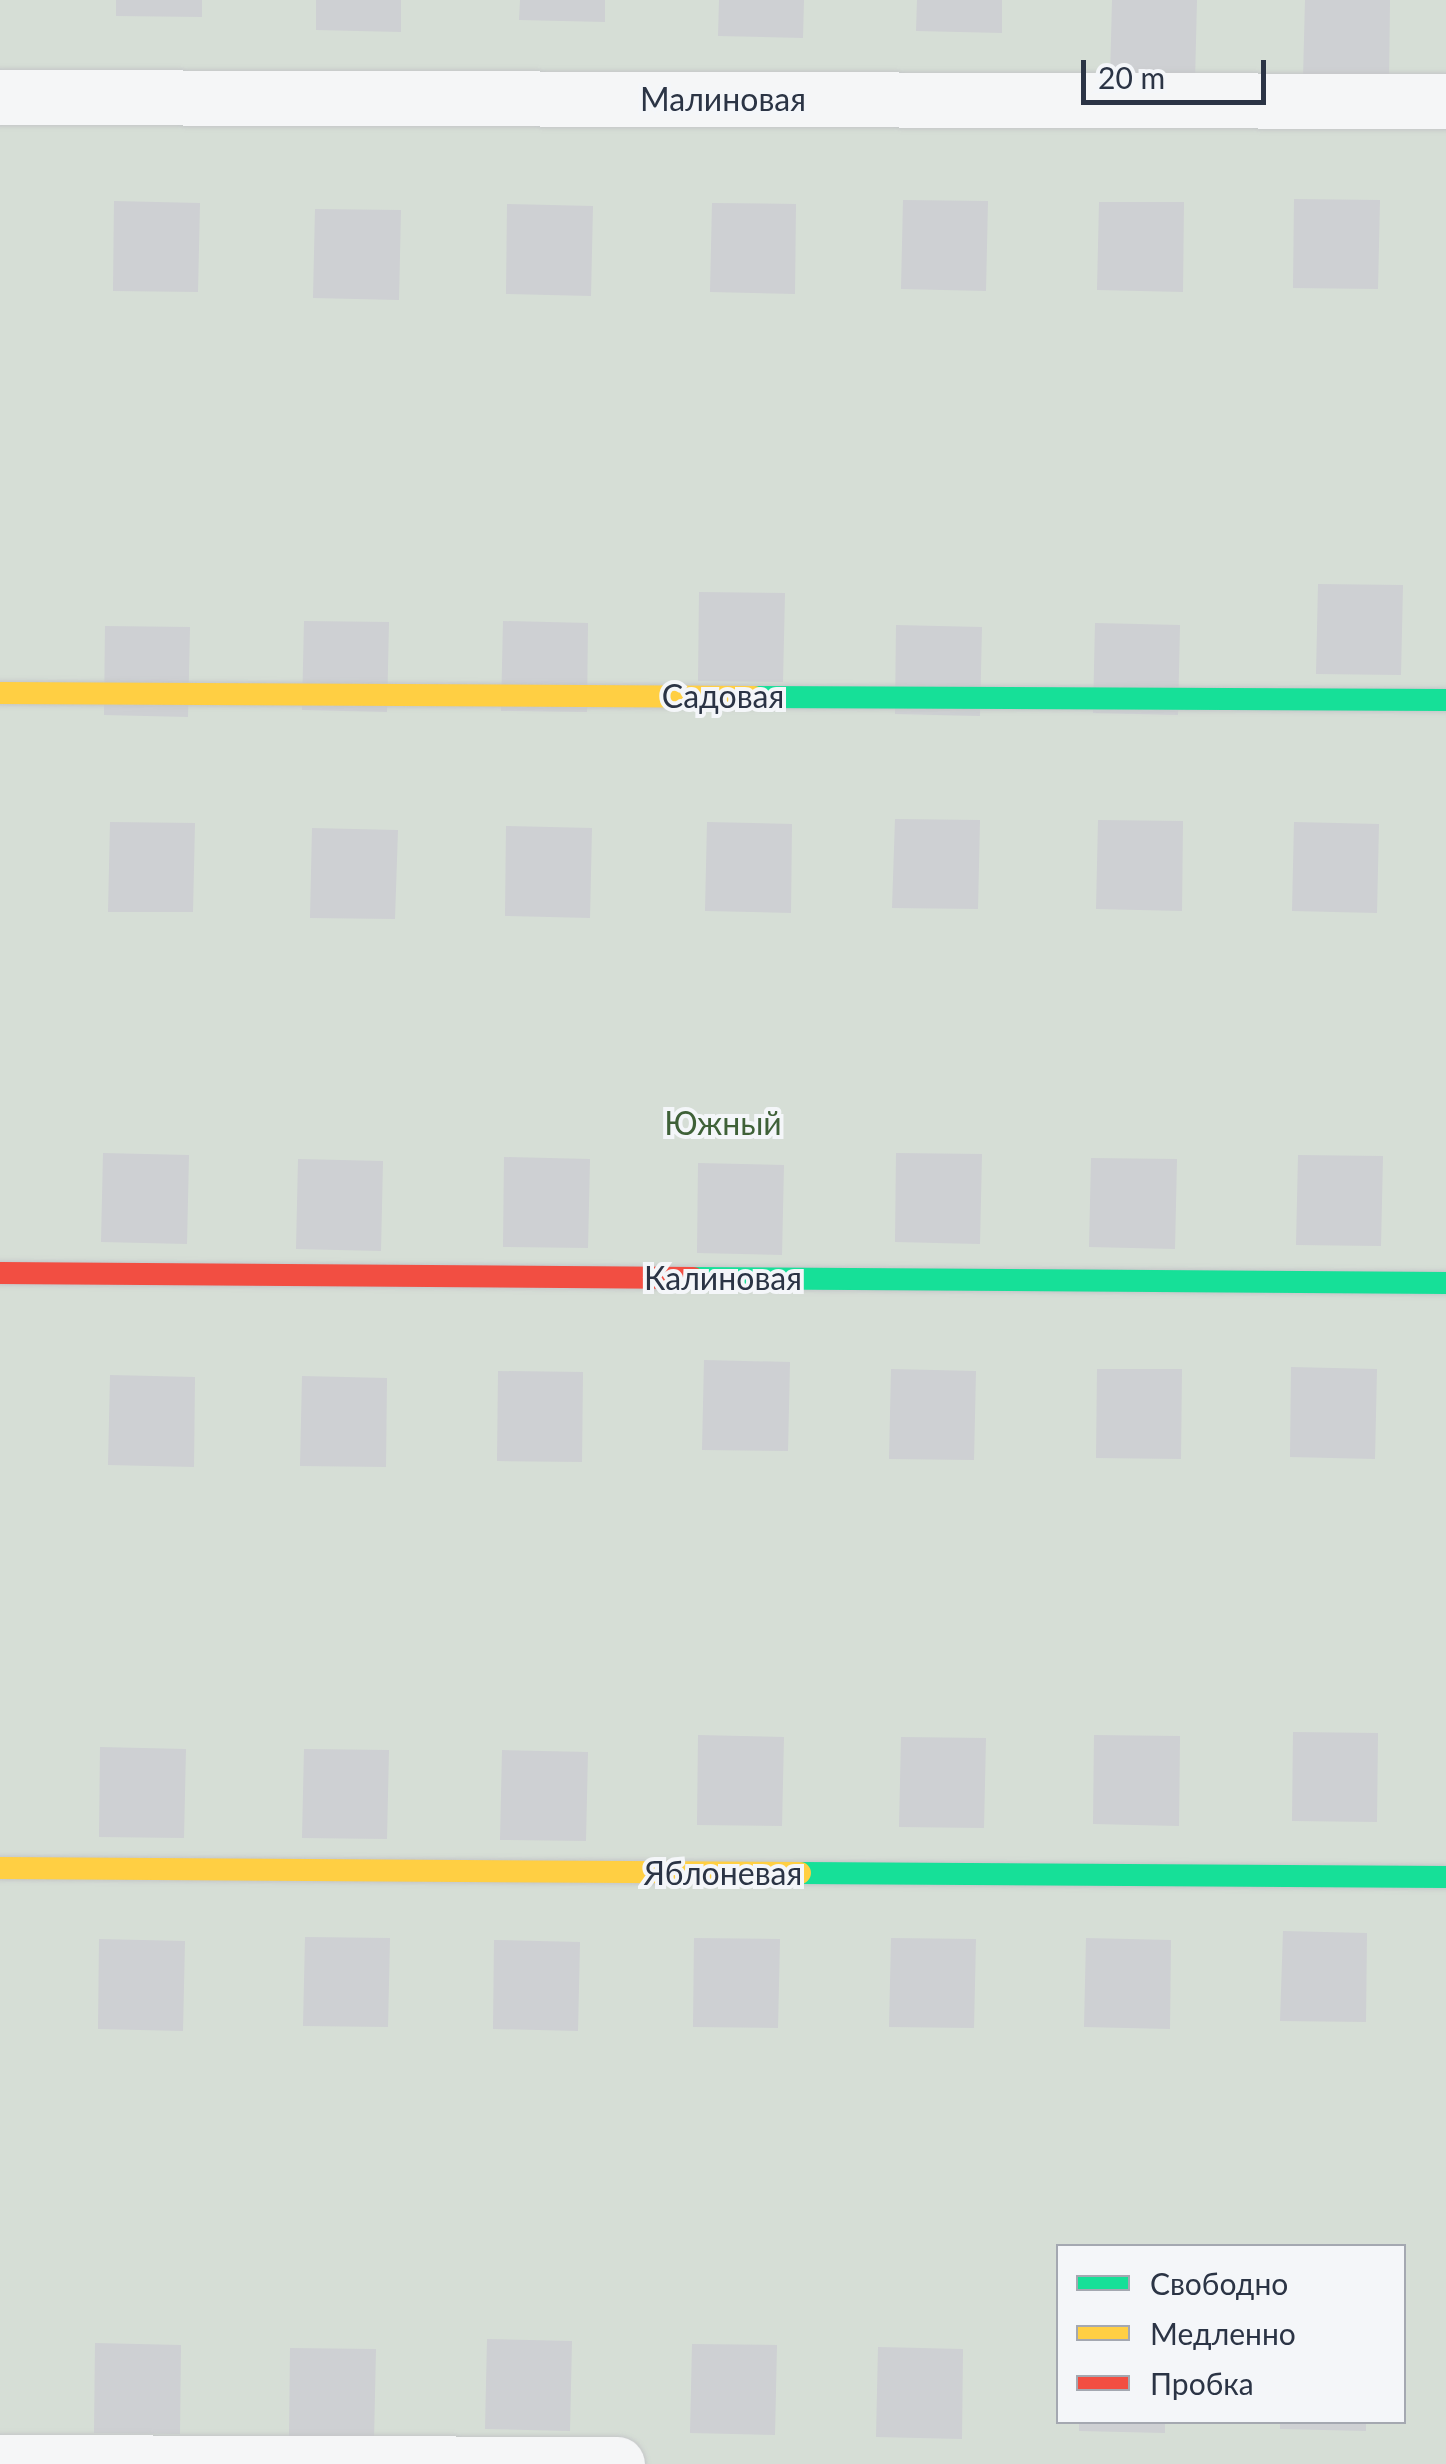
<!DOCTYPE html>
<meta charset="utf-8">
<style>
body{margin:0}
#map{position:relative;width:1446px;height:2464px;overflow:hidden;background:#e6e8ea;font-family:Lato,sans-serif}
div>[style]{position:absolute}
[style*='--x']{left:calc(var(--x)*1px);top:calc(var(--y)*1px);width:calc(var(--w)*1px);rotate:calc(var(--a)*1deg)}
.green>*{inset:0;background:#d6ded6}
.building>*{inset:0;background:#ced0d3}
.roads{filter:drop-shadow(0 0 2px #c4c6c8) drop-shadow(0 0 2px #c4c6c8)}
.street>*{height:55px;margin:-27.5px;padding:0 27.5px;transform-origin:27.5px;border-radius:27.5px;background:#f5f6f7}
.fast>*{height:22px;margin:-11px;padding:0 11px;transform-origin:11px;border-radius:11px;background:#16e098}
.slow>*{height:22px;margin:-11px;padding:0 11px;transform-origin:11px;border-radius:11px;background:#ffcf43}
.jam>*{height:22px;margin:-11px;padding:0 11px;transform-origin:11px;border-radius:11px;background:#f24e42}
span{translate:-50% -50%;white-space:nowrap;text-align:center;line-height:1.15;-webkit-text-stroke:8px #f4f6f9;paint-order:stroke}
.street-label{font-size:32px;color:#2b3445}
.park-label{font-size:32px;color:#3f6138}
.legend{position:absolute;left:1056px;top:2244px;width:350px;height:180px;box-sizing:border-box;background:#f4f6f9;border:2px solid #a4a8b1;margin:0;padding:12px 18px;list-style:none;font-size:30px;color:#2b3445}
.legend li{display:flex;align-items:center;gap:20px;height:50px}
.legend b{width:50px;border:2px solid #a4a8b1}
.scale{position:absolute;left:1081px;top:60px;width:185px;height:45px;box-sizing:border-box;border:5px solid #2b3445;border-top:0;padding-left:12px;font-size:30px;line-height:35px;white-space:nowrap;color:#2b3445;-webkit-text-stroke:8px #f4f6f9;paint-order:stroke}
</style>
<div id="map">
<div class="green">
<div style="clip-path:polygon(evenodd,0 0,1446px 0,1446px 2464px,0 2464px,0 0,1058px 2246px,1404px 2246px,1404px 2422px,1058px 2422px,1058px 2246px)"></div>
</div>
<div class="building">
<div style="clip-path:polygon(116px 0,202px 0,202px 17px,116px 16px)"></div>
<div style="clip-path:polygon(316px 0,401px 0,401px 32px,316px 30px)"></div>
<div style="clip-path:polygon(520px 0,605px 0,605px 22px,519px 20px)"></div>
<div style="clip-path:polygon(719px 0,804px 0,803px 38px,718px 36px)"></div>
<div style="clip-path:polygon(917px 0,1002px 0,1002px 33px,916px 31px)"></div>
<div style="clip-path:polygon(1112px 0,1197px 0,1195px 81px,1110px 80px)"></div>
<div style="clip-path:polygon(1305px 0,1390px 0,1389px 80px,1303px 78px)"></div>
<div style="clip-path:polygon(1294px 199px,1380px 200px,1378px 289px,1293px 288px)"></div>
<div style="clip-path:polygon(903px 200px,988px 201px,986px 291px,901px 289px)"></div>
<div style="clip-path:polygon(114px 201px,200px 203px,198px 292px,113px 291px)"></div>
<div style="clip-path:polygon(1099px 202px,1184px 202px,1183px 292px,1097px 290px)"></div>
<div style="clip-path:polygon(712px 203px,796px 204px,795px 294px,710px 292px)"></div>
<div style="clip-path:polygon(507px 204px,593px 206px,591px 296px,506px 294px)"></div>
<div style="clip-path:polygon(315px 209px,401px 210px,399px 300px,313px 298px)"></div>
<div style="clip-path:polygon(1318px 584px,1403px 585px,1401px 675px,1316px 674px)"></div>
<div style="clip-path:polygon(699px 592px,785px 593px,783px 682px,698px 681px)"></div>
<div style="clip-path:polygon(304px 621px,389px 622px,387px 712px,302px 710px)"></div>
<div style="clip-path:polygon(503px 621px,588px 623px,587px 712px,501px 711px)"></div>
<div style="clip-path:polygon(1095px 623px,1180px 625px,1178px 715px,1093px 713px)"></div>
<div style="clip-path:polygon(896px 625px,982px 627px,980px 716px,895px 714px)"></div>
<div style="clip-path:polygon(105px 626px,190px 627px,188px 717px,104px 715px)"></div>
<div style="clip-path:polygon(895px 819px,980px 820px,978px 909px,892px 908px)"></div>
<div style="clip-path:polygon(1098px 820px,1183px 821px,1182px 911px,1096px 909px)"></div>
<div style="clip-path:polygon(110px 822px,195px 823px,193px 912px,108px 912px)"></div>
<div style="clip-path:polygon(707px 822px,792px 824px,791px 913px,705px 911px)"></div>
<div style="clip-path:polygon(1294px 822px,1379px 824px,1377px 913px,1292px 911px)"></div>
<div style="clip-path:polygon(506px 826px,592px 828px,590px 918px,505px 916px)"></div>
<div style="clip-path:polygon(312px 828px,398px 830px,395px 919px,310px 918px)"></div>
<div style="clip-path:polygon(103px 1153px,189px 1155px,187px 1244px,101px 1242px)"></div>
<div style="clip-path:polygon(896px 1153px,982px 1154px,980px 1244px,895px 1242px)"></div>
<div style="clip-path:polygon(1298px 1155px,1383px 1156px,1381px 1246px,1296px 1245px)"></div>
<div style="clip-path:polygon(504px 1157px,590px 1159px,588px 1248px,503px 1247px)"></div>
<div style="clip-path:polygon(1091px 1158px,1177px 1159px,1175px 1249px,1089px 1247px)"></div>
<div style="clip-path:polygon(298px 1159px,383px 1161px,381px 1251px,296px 1249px)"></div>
<div style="clip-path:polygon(698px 1163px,784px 1165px,782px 1255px,697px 1253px)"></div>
<div style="clip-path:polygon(704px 1360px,790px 1362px,788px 1451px,702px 1450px)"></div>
<div style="clip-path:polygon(1291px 1367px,1377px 1369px,1375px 1459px,1290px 1457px)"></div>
<div style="clip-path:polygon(891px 1369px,976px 1371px,974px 1460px,889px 1459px)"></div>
<div style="clip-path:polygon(1097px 1369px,1182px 1369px,1181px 1459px,1096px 1458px)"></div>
<div style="clip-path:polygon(498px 1371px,583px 1372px,582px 1462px,497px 1461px)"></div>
<div style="clip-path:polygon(110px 1375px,195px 1377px,194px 1467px,108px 1465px)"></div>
<div style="clip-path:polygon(302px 1376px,387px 1378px,386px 1467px,300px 1466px)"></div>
<div style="clip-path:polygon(1293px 1732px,1378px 1733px,1377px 1822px,1292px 1821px)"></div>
<div style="clip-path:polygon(698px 1735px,784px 1737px,782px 1826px,697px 1825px)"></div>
<div style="clip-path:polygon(1094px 1735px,1180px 1736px,1179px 1826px,1093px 1824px)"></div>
<div style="clip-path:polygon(901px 1737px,986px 1738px,984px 1828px,899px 1827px)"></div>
<div style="clip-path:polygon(100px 1747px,186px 1749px,184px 1838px,99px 1837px)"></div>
<div style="clip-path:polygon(304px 1749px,389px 1750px,387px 1839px,302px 1838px)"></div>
<div style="clip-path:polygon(502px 1750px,588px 1752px,586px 1841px,500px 1840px)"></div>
<div style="clip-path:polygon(1283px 1931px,1367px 1933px,1366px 2022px,1280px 2021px)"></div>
<div style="clip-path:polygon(305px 1937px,390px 1938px,388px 2027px,303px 2026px)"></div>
<div style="clip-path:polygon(694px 1938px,780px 1939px,778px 2028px,693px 2027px)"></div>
<div style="clip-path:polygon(891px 1938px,976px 1939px,974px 2028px,889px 2027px)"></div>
<div style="clip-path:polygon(1086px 1938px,1171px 1940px,1170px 2029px,1084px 2027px)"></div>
<div style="clip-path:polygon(99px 1939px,185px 1941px,183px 2031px,98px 2029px)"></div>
<div style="clip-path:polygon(494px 1940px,580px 1942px,578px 2031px,493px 2029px)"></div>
<div style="clip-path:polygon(487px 2339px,572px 2341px,570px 2431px,485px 2429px)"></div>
<div style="clip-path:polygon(95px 2343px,181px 2345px,180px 2434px,94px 2433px)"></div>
<div style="clip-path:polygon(692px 2344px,777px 2345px,775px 2435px,690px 2433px)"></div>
<div style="clip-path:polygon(878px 2347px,963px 2349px,962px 2439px,876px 2437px)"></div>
<div style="clip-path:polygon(290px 2348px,376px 2349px,374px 2439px,289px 2437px)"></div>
<div style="clip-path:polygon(1079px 2422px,1165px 2422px,1165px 2433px,1079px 2431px)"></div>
<div style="clip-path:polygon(1280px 2422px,1366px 2422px,1366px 2431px,1280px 2429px)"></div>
</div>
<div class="roads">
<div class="street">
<div style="--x:0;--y:97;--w:1446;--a:0.16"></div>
<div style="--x:0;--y:2462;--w:617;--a:0.19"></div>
</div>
<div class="fast">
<div style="--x:754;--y:697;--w:692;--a:0.25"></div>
<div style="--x:693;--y:1278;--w:753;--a:0.38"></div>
<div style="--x:800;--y:1873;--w:646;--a:0.35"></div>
</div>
<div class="slow">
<div style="--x:0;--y:693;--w:754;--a:0.3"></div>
<div style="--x:0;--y:1868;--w:800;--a:0.36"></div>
</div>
<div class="jam">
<div style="--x:0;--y:1273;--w:693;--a:0.41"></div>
</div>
</div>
<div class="street-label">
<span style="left:723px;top:99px">Малиновая</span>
<span style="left:723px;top:696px">Садовая</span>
<span style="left:723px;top:1278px">Калиновая</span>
<span style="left:723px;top:1873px">Яблоневая</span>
</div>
<div class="park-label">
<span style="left:723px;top:1123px">Южный</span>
</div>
<ul class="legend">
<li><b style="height:12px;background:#16e098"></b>Свободно</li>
<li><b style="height:12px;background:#ffcf43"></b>Медленно</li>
<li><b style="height:12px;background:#f24e42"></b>Пробка</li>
</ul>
<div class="scale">20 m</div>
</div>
